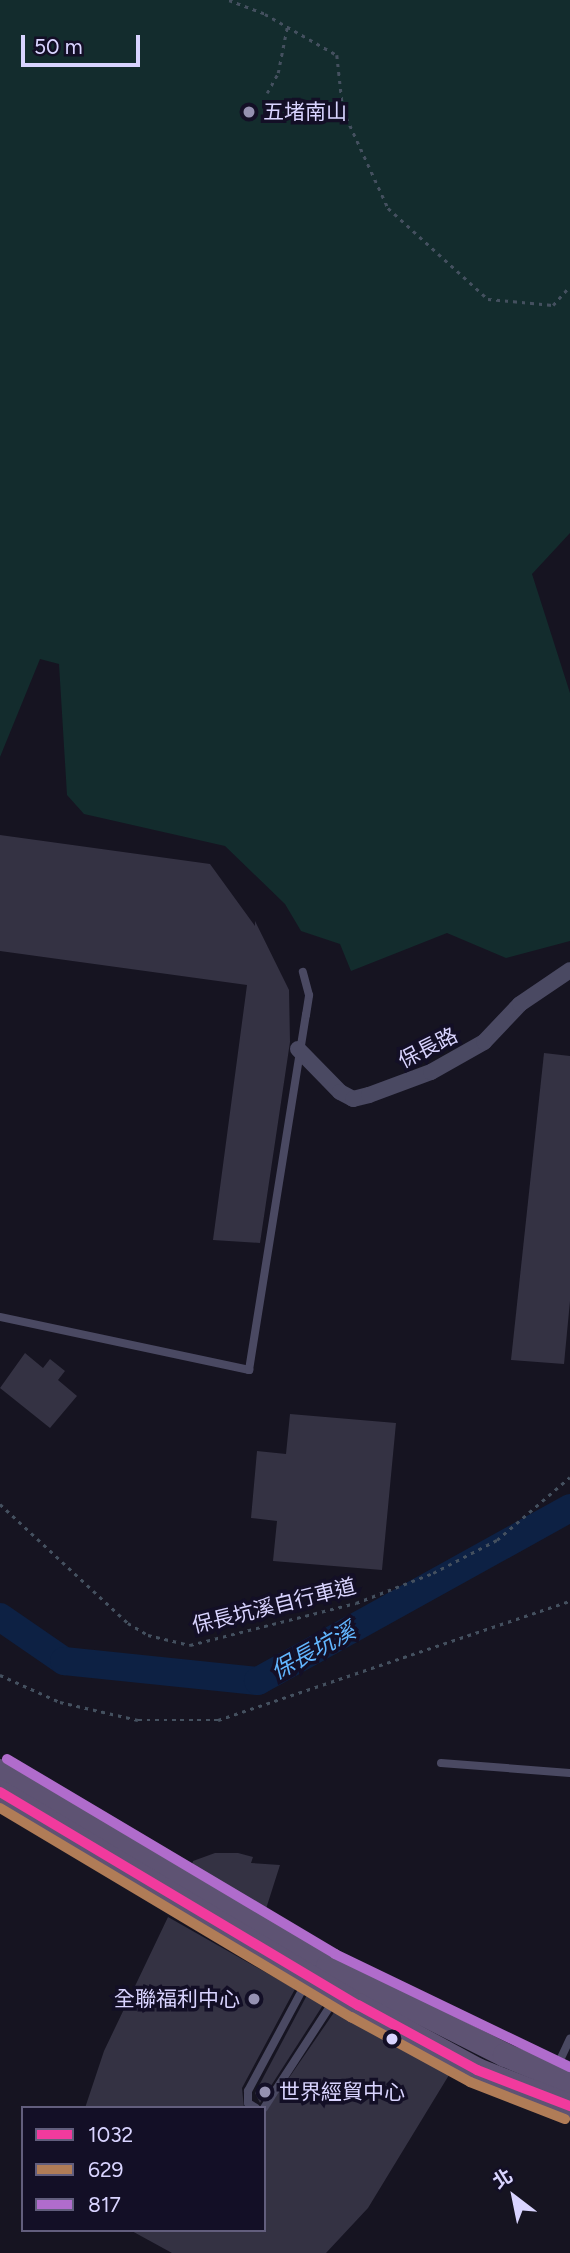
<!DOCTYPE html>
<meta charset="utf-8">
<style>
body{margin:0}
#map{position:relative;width:570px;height:2253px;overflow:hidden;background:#161421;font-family:Figtree,"Noto Sans TC",sans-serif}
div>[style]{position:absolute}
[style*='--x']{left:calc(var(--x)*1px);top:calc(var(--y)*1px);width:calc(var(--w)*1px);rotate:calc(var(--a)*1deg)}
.green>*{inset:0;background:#132c2d}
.river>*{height:28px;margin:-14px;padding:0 14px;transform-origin:14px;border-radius:14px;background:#0d2144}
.building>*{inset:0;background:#343243}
.path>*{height:2.5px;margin-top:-1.25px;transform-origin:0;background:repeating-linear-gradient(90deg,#44505f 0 3.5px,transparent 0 8.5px)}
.service>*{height:8px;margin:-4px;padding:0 4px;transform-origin:4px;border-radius:4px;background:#4a4962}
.minor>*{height:16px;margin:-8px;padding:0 8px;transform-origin:8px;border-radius:8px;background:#4a4962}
.primary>*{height:24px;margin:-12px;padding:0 12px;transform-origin:12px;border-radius:12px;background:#5e5373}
.bus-1>*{height:10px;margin:-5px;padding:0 5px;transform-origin:5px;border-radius:5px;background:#f13a9d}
.bus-2>*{height:10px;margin:-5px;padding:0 5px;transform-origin:5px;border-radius:5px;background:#b07c57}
.bus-3>*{height:10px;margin:-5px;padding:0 5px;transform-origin:5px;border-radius:5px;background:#b06ccc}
.dots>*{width:19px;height:19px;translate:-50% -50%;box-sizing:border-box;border:4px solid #130f26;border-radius:50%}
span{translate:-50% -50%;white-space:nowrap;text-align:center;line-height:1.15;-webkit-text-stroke:7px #130f26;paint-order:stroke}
.poi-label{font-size:21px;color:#d9d4ff}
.left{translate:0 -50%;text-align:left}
.right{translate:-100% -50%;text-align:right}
.street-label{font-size:21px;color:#d9d4ff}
.water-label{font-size:23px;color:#62b6ff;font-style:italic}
.legend{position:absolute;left:21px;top:2106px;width:245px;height:126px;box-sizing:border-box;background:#130f26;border:2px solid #625e7d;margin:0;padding:9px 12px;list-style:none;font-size:21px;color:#d9d4ff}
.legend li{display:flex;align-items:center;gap:14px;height:35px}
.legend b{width:35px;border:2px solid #625e7d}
.north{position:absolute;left:479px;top:2162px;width:70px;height:70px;-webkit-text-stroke:5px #130f26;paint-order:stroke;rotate:328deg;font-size:19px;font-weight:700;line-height:28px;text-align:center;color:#d9d4ff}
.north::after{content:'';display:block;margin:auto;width:24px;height:32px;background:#d9d4ff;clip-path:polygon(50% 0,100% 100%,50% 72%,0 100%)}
.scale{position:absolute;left:21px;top:35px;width:119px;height:32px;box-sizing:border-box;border:4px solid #d9d4ff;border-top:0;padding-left:9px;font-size:21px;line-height:24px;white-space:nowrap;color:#d9d4ff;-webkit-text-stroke:5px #130f26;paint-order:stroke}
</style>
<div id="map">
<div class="green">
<div style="clip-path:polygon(0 0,570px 0,570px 533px,532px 574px,570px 693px,570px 941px,506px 958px,447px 933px,351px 971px,340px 944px,301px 931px,285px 904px,225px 846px,84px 814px,67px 795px,59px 664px,40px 659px,0 757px)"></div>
</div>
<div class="river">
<div style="--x:0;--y:1617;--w:78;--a:34.5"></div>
<div style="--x:64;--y:1661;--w:195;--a:5.9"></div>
<div style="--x:258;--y:1681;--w:357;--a:-29"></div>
</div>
<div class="building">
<div style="clip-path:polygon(0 835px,210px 864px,255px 926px,255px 921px,289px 990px,290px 1042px,260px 1243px,213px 1240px,247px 985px,0 951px)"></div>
<div style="clip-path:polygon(544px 1053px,570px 1056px,570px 1301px,564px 1364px,511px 1360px)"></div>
<div style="clip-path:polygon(25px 1353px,43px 1368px,50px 1359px,65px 1371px,58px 1380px,77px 1396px,50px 1428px,0 1388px)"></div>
<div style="clip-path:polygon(290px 1414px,396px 1423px,382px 1570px,273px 1561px,277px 1521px,251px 1518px,257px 1451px,286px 1454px)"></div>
<div style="clip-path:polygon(215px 1853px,238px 1853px,253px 1857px,251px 1863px,280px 1865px,265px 1912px,191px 1868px,193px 1861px)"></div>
<div style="clip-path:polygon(168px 1917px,295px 1989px,242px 2088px,244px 2108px,85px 2108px,104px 2051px)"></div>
<div style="clip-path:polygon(307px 1995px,323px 2005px,260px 2103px,255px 2093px)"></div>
<div style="clip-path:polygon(335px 2011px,449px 2075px,368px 2208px,326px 2253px,172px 2253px,130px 2230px,264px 2230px,264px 2114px)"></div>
</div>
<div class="path">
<div style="--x:229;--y:0;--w:39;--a:21"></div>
<div style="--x:265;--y:14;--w:83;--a:29.7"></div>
<div style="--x:337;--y:55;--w:55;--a:83.8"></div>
<div style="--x:343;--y:110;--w:108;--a:65.3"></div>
<div style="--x:388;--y:208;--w:135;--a:42.3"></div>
<div style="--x:488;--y:299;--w:65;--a:5.3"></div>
<div style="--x:553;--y:305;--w:25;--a:-48"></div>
<div style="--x:267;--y:93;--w:23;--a:-61"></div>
<div style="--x:278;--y:73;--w:47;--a:-78.9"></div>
<div style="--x:0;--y:1504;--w:175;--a:42.9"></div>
<div style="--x:128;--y:1623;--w:23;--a:31"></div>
<div style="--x:148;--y:1635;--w:43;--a:13.4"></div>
<div style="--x:190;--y:1645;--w:171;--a:-14.2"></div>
<div style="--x:356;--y:1603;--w:83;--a:-21.3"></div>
<div style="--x:433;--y:1573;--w:72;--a:-27.3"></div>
<div style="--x:497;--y:1540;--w:96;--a:-40.8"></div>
<div style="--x:0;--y:1675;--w:66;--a:24.2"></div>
<div style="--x:60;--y:1702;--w:80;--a:13"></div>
<div style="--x:138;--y:1720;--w:80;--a:0"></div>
<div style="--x:218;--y:1720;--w:372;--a:-18.7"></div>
</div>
<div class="service">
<div style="--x:0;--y:1317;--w:255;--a:12"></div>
<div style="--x:249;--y:1370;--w:360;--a:-80.9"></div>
<div style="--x:306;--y:1015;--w:20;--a:-81"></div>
<div style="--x:309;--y:995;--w:24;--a:-105"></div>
<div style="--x:441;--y:1763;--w:129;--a:4.4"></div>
<div style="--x:554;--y:2073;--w:38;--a:-65"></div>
<div style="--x:256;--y:2108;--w:9;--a:-148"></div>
<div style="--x:248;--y:2103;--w:12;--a:-90"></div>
<div style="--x:248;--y:2091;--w:127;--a:-61.8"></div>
<div style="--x:264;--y:2108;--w:132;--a:-57"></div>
</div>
<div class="minor">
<div style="--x:298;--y:1049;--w:60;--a:45.7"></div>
<div style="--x:340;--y:1092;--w:15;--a:28"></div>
<div style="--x:353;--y:1099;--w:16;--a:-14"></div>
<div style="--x:369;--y:1095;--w:66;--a:-20.4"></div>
<div style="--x:431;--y:1072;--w:61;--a:-29.5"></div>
<div style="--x:484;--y:1042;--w:52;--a:-46.5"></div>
<div style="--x:520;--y:1004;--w:60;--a:-34.2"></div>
</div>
<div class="primary">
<div style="--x:0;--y:1771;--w:382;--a:30.7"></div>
<div style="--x:328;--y:1966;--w:198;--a:26.7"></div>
<div style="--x:505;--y:2055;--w:70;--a:22.6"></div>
<div style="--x:0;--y:1792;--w:417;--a:30.8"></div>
<div style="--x:358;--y:2005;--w:136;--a:28.6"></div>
<div style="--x:477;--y:2070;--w:100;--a:21.2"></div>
</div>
<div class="bus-1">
<div style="--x:0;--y:1792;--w:417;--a:30.8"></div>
<div style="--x:358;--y:2005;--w:136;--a:28.6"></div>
<div style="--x:477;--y:2070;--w:100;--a:21.2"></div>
</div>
<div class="bus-2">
<div style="--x:0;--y:1808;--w:409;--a:30.8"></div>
<div style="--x:351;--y:2017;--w:136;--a:28.6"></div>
<div style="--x:470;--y:2082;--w:102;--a:21.3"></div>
</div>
<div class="bus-3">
<div style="--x:7;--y:1759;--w:382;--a:30.7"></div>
<div style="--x:335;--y:1954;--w:261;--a:25.7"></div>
</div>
<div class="dots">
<div style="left:249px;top:112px;background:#9591b1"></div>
<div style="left:254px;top:1999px;background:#9591b1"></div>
<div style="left:392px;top:2039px;background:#d9d4ff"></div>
<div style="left:265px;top:2092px;background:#9591b1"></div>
</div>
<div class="poi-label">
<span class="left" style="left:263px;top:112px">五堵南山</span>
<span class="right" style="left:240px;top:1999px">全聯福利中心</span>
<span class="left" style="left:279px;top:2092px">世界經貿中心</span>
</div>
<div class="street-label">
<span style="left:428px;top:1048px;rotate:-27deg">保長路</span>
<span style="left:274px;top:1606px;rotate:-14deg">保長坑溪自行車道</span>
</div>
<div class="water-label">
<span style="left:313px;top:1651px;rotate:-29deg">保長坑溪</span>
</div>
<ul class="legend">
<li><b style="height:9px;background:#f13a9d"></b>1032</li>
<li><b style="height:9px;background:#b07c57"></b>629</li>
<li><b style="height:9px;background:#b06ccc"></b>817</li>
</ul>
<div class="north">北</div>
<div class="scale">50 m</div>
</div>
